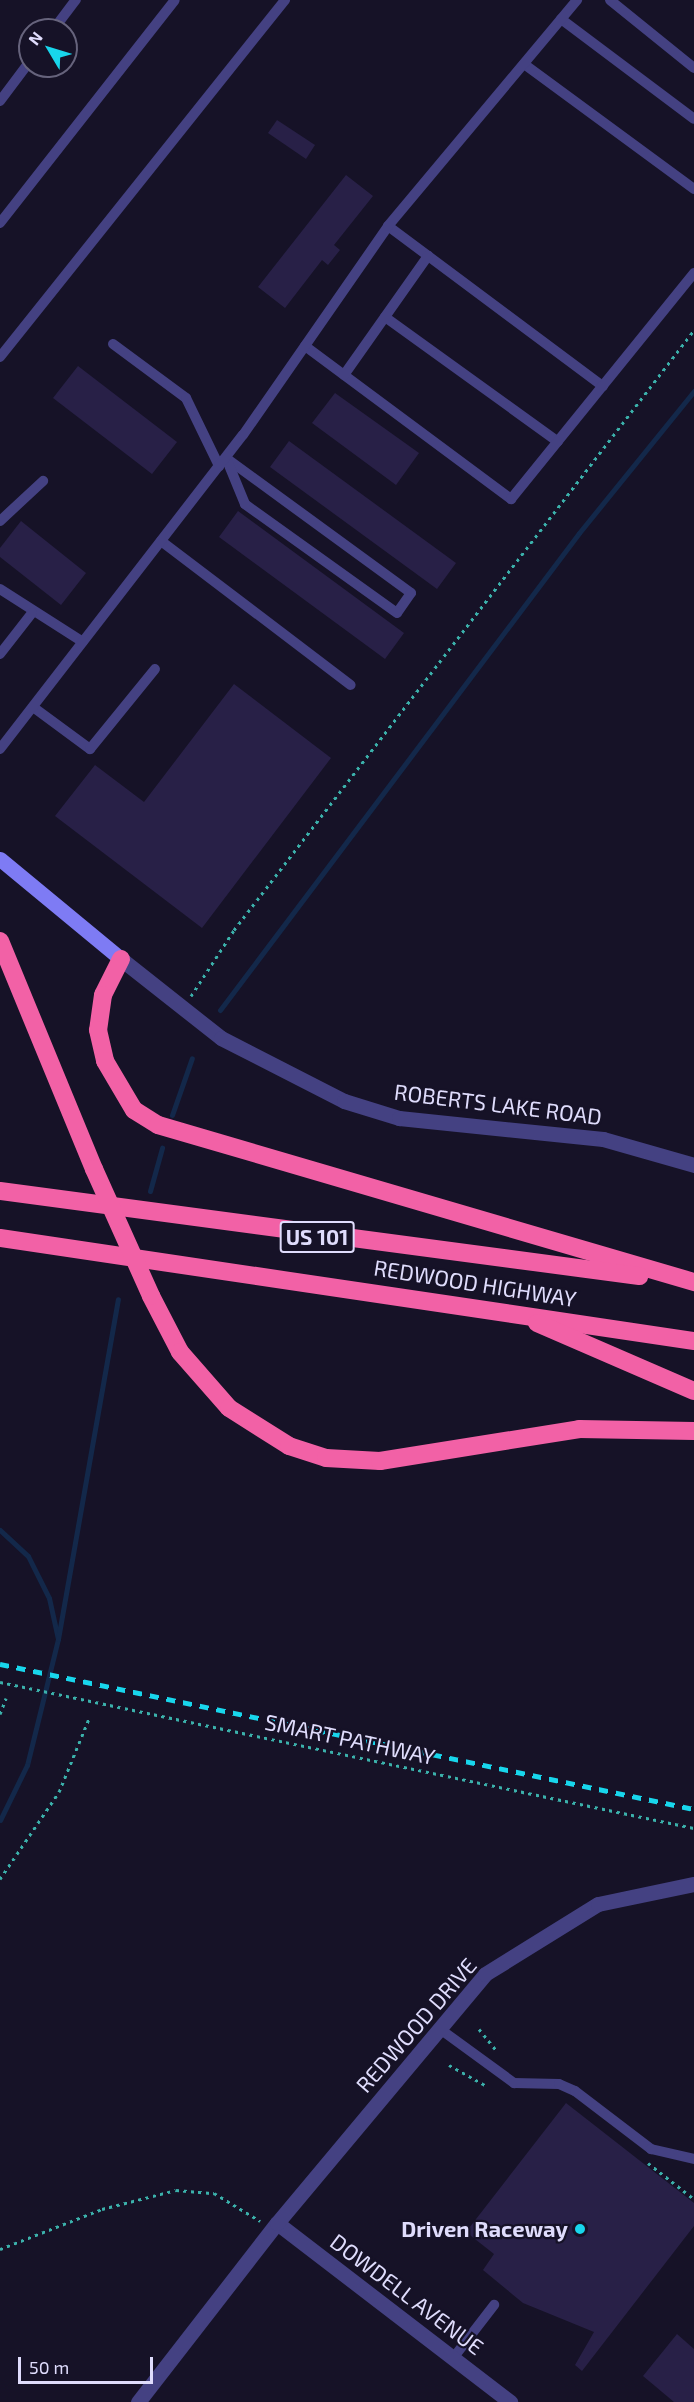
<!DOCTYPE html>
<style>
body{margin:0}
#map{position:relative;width:694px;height:2402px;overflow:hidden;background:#161227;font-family:"Exo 2",sans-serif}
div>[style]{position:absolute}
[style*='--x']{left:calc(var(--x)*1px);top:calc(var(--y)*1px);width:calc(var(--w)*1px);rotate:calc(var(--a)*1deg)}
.stream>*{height:5px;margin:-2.5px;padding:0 2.5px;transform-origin:2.5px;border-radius:2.5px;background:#13284a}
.building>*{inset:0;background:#282047}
.path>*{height:3px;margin-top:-1.5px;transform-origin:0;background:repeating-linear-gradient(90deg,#3bb1ab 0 3px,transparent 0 7.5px)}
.service>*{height:10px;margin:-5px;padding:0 5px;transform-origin:5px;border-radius:5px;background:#444182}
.minor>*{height:15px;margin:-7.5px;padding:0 7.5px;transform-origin:7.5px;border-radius:7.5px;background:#444182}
.tertiary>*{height:15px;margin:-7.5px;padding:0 7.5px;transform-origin:7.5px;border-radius:7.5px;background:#444182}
.secondary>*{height:15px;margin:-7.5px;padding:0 7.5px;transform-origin:7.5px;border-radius:7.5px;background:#7e7bf4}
.motorway>*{height:18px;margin:-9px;padding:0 9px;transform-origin:9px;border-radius:9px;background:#f261a6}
.rail>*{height:4.5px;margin-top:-2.25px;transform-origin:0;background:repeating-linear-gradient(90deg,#18d6ec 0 9px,transparent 0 17px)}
.motorway-bridge>*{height:18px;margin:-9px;padding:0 9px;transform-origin:9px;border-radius:9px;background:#f261a6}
.dots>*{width:16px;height:16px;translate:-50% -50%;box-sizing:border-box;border:3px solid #161227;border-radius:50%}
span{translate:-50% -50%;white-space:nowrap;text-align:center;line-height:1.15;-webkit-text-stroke:4.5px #161227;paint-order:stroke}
.shield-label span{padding:2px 4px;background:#161227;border:2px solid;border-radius:4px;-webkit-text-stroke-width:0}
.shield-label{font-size:21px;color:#dfdcfc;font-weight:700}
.street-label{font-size:22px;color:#dfdcfc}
.poi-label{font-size:22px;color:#dfdcfc;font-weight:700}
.right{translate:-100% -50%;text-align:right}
.north{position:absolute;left:18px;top:18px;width:60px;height:60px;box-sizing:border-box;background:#161227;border:2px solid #66637c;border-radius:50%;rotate:308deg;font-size:16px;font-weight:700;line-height:24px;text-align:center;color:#dfdcfc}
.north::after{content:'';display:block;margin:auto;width:21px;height:27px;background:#18d6ec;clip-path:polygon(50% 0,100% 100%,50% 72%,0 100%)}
.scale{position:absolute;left:18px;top:2357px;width:135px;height:27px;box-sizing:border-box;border:3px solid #dfdcfc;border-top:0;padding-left:8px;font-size:18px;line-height:21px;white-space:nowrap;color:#dfdcfc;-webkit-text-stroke:4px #161227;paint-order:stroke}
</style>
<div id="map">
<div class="stream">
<div style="--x:220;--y:1010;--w:597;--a:-53.03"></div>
<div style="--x:579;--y:533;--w:183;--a:-51"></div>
<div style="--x:172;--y:1115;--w:60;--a:-70.7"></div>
<div style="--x:150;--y:1191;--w:45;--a:-74.4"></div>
<div style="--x:0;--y:1530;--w:38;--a:43"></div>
<div style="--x:28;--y:1556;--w:47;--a:63.4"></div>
<div style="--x:49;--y:1598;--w:42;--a:77.6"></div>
<div style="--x:58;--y:1639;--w:130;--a:103.8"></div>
<div style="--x:27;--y:1765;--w:61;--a:116.1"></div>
<div style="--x:58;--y:1639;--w:345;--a:-80"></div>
</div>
<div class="building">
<div style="clip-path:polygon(277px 120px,315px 145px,306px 159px,268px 133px)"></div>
<div style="clip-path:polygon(346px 175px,373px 196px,334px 245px,340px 250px,328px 265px,322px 260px,285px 308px,258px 287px)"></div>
<div style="clip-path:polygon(78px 366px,177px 442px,152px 474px,53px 398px)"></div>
<div style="clip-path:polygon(335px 393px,419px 453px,396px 485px,312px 423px)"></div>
<div style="clip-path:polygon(289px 441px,456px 563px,437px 589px,270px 467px)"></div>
<div style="clip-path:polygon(238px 511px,404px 633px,385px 659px,219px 537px)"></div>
<div style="clip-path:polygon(21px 521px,86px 573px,61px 605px,0 557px,0 548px)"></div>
<div style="clip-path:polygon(234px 684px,331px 758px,202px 928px,55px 816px,95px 765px,144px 802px)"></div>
<div style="clip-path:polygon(566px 2103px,694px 2203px,694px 2226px,582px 2371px,575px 2365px,594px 2332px,523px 2303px,483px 2270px,494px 2254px,466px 2232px)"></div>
<div style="clip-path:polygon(677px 2334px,694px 2349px,694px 2402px,674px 2402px,643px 2376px)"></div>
</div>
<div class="path">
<div style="--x:191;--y:996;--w:79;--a:-56.9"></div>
<div style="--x:234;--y:930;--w:756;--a:-52.52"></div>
<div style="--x:0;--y:1682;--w:709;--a:11.88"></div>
<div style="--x:0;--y:1714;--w:17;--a:-69"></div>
<div style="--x:0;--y:1879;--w:105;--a:-55.9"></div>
<div style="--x:59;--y:1792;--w:82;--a:-67.8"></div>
<div style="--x:479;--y:2029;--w:27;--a:51"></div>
<div style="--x:449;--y:2065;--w:41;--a:29.1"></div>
<div style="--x:648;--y:2163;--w:58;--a:38"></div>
<div style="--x:0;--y:2249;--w:110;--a:-21.4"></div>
<div style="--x:102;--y:2209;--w:76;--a:-14.4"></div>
<div style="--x:176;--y:2190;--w:38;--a:5"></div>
<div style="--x:214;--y:2193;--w:54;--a:31.3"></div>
</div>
<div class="service">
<div style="--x:610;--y:0;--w:108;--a:39"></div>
<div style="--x:561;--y:19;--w:166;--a:36.9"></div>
<div style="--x:53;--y:30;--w:38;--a:-53"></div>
<div style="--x:524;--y:64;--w:211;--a:36.3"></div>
<div style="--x:0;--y:101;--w:50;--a:-53.1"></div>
<div style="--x:0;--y:223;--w:283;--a:-51.9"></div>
<div style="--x:388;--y:226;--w:268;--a:36.7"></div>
<div style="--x:385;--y:317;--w:213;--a:35.8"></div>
<div style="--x:113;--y:344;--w:91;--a:36.5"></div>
<div style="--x:186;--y:398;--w:76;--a:64.1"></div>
<div style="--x:305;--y:346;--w:257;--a:36.6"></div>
<div style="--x:511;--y:499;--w:291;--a:-51"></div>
<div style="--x:0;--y:357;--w:457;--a:-51.4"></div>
<div style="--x:344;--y:375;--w:146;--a:-54.8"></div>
<div style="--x:226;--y:458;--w:229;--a:36.1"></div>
<div style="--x:411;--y:593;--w:24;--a:125"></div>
<div style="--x:397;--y:613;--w:187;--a:-144.4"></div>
<div style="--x:245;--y:504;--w:50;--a:-112.4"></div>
<div style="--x:0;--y:521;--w:59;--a:-42.9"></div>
<div style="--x:161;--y:541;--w:238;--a:37.2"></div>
<div style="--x:0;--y:589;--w:98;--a:32.6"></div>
<div style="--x:0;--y:654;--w:52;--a:-52"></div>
<div style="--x:33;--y:707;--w:71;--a:36.4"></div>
<div style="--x:90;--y:749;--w:103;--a:-50.9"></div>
<div style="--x:0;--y:749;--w:397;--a:-52.3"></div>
<div style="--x:243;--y:435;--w:254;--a:-55.2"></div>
<div style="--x:388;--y:226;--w:295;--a:-50.1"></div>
<div style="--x:440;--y:2029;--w:92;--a:36.1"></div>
<div style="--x:514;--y:2083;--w:45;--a:1.3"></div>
<div style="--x:559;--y:2084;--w:17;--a:24"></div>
<div style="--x:575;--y:2091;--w:96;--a:37.3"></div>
<div style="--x:651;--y:2149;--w:44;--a:13.1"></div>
<div style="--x:454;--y:2357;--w:66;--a:-52.4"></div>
</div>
<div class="minor">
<div style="--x:277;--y:2223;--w:294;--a:37.5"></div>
</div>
<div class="tertiary">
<div style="--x:121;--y:959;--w:127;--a:38.3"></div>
<div style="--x:221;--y:1038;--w:138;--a:27.1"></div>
<div style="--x:344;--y:1101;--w:58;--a:17.2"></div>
<div style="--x:399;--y:1118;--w:205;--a:5.9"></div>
<div style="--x:603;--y:1139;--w:95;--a:15.9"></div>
<div style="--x:138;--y:2402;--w:227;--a:-52.2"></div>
<div style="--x:277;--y:2223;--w:324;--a:-50.1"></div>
<div style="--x:485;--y:1974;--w:133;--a:-31.8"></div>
<div style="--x:598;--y:1904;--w:98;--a:-11.8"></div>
</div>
<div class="secondary">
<div style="--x:0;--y:859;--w:157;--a:39.6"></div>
</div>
<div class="motorway">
<div style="--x:0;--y:941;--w:247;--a:67.6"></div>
<div style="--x:121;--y:959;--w:40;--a:116.6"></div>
<div style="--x:103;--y:995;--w:35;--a:98"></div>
<div style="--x:98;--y:1030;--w:32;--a:77"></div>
<div style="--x:105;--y:1061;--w:57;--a:59.4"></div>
<div style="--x:134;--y:1110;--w:28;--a:32"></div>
<div style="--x:158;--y:1125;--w:559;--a:16.33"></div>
<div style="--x:0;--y:1191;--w:645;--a:7.58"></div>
<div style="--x:0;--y:1238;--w:702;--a:8.44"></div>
<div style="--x:151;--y:1296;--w:63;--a:62.6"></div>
<div style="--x:180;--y:1352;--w:74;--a:48.8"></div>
<div style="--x:229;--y:1408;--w:71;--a:32.3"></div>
<div style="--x:289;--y:1446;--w:39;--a:18"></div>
<div style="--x:326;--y:1458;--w:54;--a:3.2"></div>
<div style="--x:380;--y:1461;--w:202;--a:-9.1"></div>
<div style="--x:579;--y:1429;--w:115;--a:1"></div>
<div style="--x:537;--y:1323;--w:171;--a:23.4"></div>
</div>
<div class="rail">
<div style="--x:0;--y:1664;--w:709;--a:11.8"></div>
</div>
<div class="motorway-bridge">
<div style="--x:94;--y:1169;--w:139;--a:65.8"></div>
</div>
<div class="dots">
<div style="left:580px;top:2229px;background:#18d6ec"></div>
</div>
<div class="shield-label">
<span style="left:317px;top:1237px">US 101</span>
</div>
<div class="street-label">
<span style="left:498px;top:1104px;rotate:7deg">ROBERTS LAKE ROAD</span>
<span style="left:475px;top:1283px;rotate:9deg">REDWOOD HIGHWAY</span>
<span style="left:350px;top:1739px;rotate:12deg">SMART PATHWAY</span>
<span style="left:416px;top:2025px;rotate:-49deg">REDWOOD DRIVE</span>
<span style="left:407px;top:2294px;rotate:37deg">DOWDELL AVENUE</span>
</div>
<div class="poi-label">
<span class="right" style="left:568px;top:2229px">Driven Raceway</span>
</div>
<div class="north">N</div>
<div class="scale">50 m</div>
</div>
